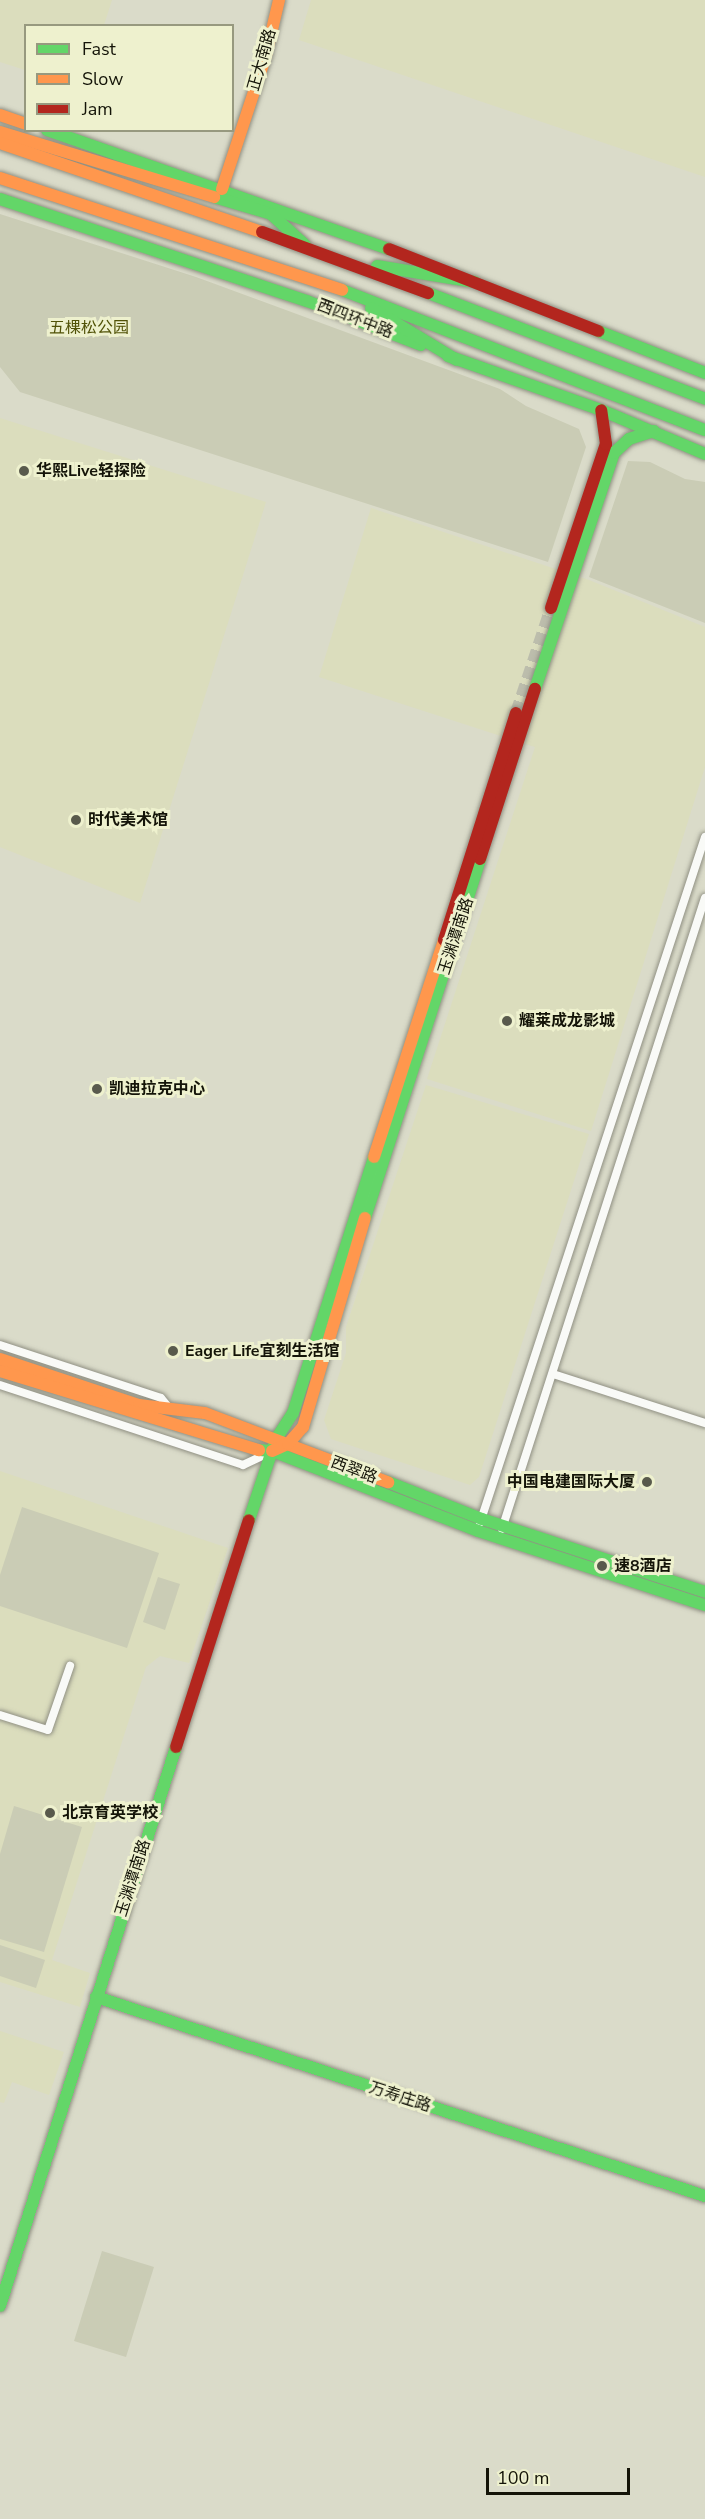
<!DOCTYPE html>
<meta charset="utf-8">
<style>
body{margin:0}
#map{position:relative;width:705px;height:2519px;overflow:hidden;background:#dadbc9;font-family:"Nunito Sans","Noto Sans SC",sans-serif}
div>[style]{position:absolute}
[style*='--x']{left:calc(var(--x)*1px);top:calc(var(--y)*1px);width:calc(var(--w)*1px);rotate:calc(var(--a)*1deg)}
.built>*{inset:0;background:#dbddbd}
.green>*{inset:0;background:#caccb5}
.secondary-tunnel>*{height:12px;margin-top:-6px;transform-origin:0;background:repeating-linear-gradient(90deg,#bcbdac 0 12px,transparent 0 18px)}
.roads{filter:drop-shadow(0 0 2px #909083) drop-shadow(0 0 2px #909083)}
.street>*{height:8px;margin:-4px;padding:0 4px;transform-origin:4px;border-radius:4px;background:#f9faf7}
.fast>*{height:12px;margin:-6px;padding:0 6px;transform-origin:6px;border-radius:6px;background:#63d668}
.slow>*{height:12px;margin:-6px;padding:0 6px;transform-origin:6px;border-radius:6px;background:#ff974d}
.jam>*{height:12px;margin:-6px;padding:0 6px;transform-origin:6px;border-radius:6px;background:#b3261e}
.dots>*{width:16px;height:16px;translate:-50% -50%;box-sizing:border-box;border:3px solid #eef1ce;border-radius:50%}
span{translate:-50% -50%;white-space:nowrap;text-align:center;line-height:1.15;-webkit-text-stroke:6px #eef1ce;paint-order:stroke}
.street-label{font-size:16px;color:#141408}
.park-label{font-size:16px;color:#515207}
.poi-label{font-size:16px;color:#141408;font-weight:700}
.left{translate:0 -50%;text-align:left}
.right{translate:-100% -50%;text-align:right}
.legend{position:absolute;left:24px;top:24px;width:210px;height:108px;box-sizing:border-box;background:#eef1ce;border:2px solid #97997f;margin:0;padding:8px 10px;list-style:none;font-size:18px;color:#141408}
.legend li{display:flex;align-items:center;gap:12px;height:30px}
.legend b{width:30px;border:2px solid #97997f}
.scale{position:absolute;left:486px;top:2468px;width:144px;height:27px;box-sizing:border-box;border:3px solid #141408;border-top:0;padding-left:8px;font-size:18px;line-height:21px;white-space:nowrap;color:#141408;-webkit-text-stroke:4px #eef1ce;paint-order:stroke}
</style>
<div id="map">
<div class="built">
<div style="clip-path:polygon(0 0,112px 0,104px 25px,26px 26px,25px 70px,0 62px)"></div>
<div style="clip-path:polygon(311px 0,705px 0,705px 177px,299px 40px)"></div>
<div style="clip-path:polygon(0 418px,266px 502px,140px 903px,0 847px)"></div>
<div style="clip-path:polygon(371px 508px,589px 580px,705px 627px,705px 767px,591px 1131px,427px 1079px,535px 747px,319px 677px)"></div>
<div style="clip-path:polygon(426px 1085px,589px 1134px,479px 1477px,470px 1485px,331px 1439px,324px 1420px,346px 1353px,346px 1327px)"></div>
<div style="clip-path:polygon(0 1471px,228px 1548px,189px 1663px,160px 1656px,146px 1667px,52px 1960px,90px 1973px,80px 2007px,0 1982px)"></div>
<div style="clip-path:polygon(0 2031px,64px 2052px,49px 2095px,12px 2082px,4px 2103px,0 2102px)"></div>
</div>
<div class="green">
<div style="clip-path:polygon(0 214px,196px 277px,500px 389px,526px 406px,579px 429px,586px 447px,548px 562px,20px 392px,0 367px)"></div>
<div style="clip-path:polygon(628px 461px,650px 462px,685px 479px,705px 482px,705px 623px,589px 577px)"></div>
<div style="clip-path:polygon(22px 1507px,159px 1553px,127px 1648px,0 1606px,0 1575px)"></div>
<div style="clip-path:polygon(158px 1577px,180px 1584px,165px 1630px,143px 1622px)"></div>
<div style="clip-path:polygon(14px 1806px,82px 1827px,44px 1952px,0 1939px,0 1854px)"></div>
<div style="clip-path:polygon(0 1945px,45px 1960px,36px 1988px,0 1976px)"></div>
<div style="clip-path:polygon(102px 2251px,154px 2267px,126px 2357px,74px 2341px)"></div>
</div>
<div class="secondary-tunnel">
<div style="--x:516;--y:713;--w:111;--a:-71.6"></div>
</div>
<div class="roads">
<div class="street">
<div style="--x:0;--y:1345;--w:169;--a:18.2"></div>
<div style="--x:161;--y:1398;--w:14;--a:51"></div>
<div style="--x:553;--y:1374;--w:160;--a:17.9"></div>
<div style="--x:0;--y:1385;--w:256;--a:18.2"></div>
<div style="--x:243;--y:1465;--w:29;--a:-25"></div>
<div style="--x:480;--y:1523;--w:722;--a:-71.84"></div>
<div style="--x:502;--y:1529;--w:663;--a:-72.17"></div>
<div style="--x:0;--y:1715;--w:50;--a:17.4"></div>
<div style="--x:48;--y:1730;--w:68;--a:-71"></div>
</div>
<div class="fast">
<div style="--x:47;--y:130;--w:362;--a:19.2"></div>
<div style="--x:214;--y:197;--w:59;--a:16.6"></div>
<div style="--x:271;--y:214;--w:46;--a:42.4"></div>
<div style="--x:0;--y:199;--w:324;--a:18.4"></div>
<div style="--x:307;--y:301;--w:122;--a:21.1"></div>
<div style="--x:377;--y:266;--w:99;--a:9.3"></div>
<div style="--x:342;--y:290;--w:389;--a:21.1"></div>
<div style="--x:428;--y:293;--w:297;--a:20.9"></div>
<div style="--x:371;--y:308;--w:100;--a:31.2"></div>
<div style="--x:598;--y:331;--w:115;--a:21.4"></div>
<div style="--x:448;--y:356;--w:162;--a:19.4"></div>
<div style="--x:601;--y:410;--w:113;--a:22.9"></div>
<div style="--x:535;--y:689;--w:249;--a:-71.5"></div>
<div style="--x:614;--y:453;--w:21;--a:-43"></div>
<div style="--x:629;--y:439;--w:26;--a:-18"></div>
<div style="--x:365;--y:1218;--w:377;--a:-72.2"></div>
<div style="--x:259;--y:1450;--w:13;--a:4"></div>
<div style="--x:272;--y:1451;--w:221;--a:21.2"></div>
<div style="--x:478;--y:1531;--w:239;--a:18.1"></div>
<div style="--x:388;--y:1482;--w:101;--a:21.5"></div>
<div style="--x:482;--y:1519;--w:235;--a:18.1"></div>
<div style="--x:249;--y:1520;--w:85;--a:-71.6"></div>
<div style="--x:276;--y:1439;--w:31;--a:-57"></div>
<div style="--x:293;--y:1413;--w:269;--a:-72.4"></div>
<div style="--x:96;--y:1997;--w:641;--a:18.1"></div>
<div style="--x:0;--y:2306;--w:586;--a:-72.52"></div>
</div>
<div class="slow">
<div style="--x:0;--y:115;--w:28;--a:19"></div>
<div style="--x:0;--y:132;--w:224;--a:16.9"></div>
<div style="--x:0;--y:143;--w:277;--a:18.8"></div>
<div style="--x:0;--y:178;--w:360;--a:18.1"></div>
<div style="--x:222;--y:189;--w:141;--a:-71.8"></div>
<div style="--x:266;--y:55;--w:57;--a:-76.7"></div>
<div style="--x:374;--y:1157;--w:228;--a:-72.1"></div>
<div style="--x:0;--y:1359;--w:146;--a:18.3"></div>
<div style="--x:139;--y:1405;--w:66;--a:6.9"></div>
<div style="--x:205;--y:1413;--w:196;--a:20.7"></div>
<div style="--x:0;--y:1371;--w:271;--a:17"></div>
<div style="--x:272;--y:1451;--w:17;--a:-24"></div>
<div style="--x:288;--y:1444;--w:23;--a:-49"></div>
<div style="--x:303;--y:1427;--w:218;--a:-73.5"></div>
</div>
<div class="jam">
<div style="--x:262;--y:232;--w:177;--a:20.2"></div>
<div style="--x:389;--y:249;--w:225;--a:21.4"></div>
<div style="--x:551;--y:608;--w:173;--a:-71.5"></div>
<div style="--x:606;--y:444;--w:34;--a:-98"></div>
<div style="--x:480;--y:859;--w:179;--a:-72.1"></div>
<div style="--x:444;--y:940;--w:238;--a:-72.4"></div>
<div style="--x:176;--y:1747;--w:238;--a:-72.2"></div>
</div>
</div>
<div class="dots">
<div style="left:24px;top:471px;background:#595a4c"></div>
<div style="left:76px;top:820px;background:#595a4c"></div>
<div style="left:507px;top:1021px;background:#595a4c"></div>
<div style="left:97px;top:1089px;background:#595a4c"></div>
<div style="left:173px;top:1351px;background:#595a4c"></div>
<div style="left:647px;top:1482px;background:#595a4c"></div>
<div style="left:602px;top:1566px;background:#595a4c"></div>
<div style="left:50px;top:1813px;background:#595a4c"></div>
</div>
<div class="street-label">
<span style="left:262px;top:60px;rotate:-74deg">正大南路</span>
<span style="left:355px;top:319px;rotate:21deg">西四环中路</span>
<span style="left:456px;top:936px;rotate:-72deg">玉渊潭南路</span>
<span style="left:354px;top:1470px;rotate:21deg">西翠路</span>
<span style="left:133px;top:1878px;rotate:-72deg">玉渊潭南路</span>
<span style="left:400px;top:2097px;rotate:18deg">万寿庄路</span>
</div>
<div class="park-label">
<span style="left:89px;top:328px">五棵松公园</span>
</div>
<div class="poi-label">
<span class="left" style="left:36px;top:471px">华熙Live轻探险</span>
<span class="left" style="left:88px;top:820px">时代美术馆</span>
<span class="left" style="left:519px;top:1021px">耀莱成龙影城</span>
<span class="left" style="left:109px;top:1089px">凯迪拉克中心</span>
<span class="left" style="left:185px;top:1351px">Eager Life宜刻生活馆</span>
<span class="right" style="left:635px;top:1482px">中国电建国际大厦</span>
<span class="left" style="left:614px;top:1566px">速8酒店</span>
<span class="left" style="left:62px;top:1813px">北京育英学校</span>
</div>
<ul class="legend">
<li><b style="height:8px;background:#63d668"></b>Fast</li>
<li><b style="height:8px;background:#ff974d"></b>Slow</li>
<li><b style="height:8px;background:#b3261e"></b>Jam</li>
</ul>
<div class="scale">100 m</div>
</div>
